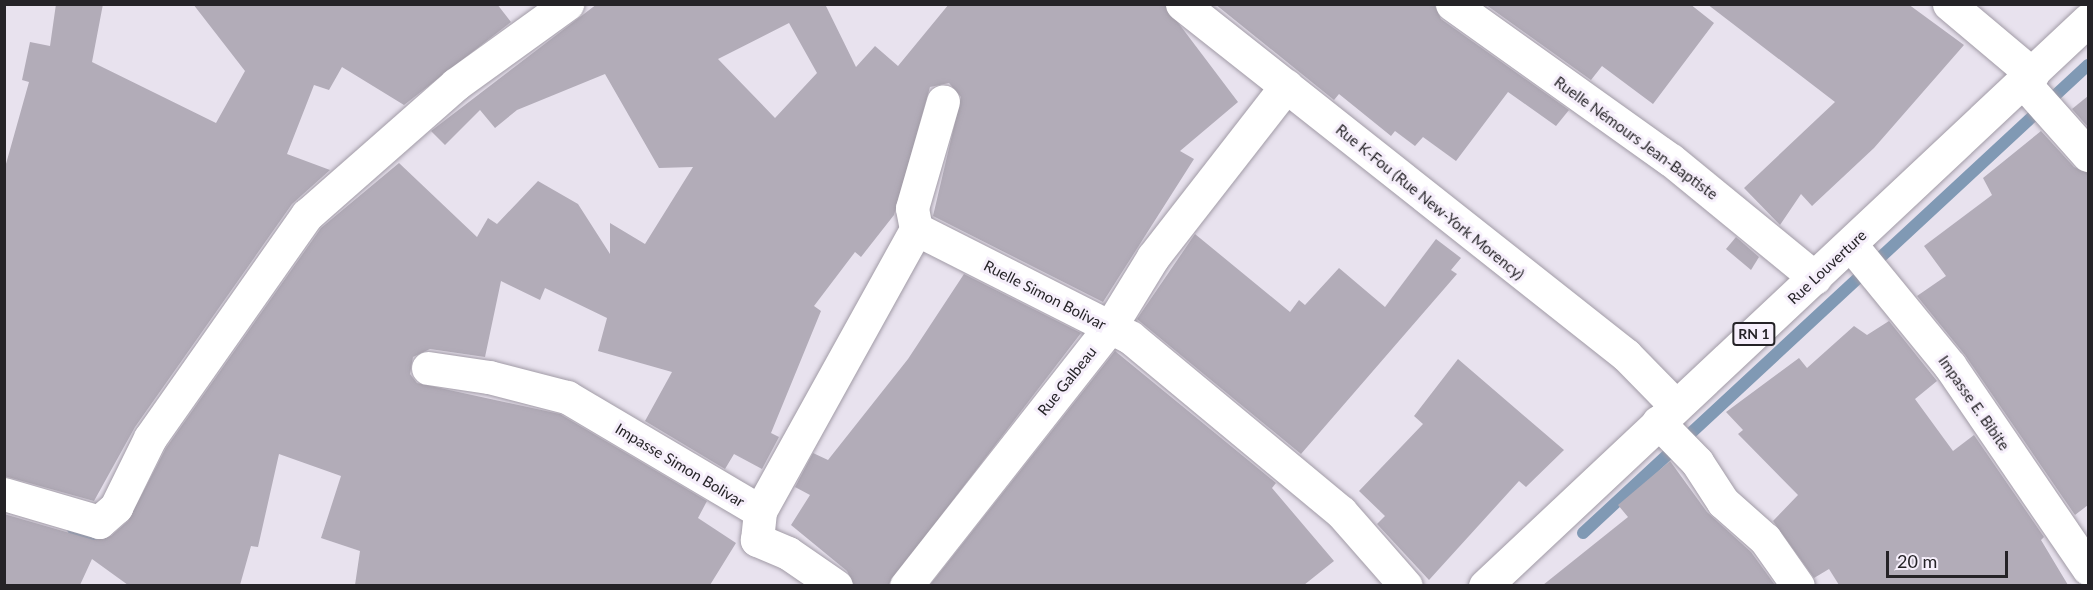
<!DOCTYPE html>
<meta charset="utf-8">
<style>
body{margin:0}
#map{position:relative;width:2093px;height:590px;overflow:hidden;background:#e8e2ee;font-family:Lato,sans-serif}
div>[style]{position:absolute}
[style*='--x']{left:calc(var(--x)*1px);top:calc(var(--y)*1px);width:calc(var(--w)*1px);rotate:calc(var(--a)*1deg)}
.stream>*{height:12px;margin:-6px;padding:0 6px;transform-origin:6px;border-radius:6px;background:#8099b4}
.building>*{inset:0;background:#b2acb8}
.roads{filter:drop-shadow(0 0 2px #a19ba6) drop-shadow(0 0 2px #a19ba6)}
.minor>*{height:33px;margin:-16.5px;padding:0 16.5px;transform-origin:16.5px;border-radius:16.5px;background:#fff}
.primary>*{height:33px;margin:-16.5px;padding:0 16.5px;transform-origin:16.5px;border-radius:16.5px;background:#fff}
span{translate:-50% -50%;white-space:nowrap;text-align:center;line-height:1.15;-webkit-text-stroke:6px #f6effb;paint-order:stroke}
.shield-label span{padding:2px 4px;background:#f6effb;border:2px solid;border-radius:4px;-webkit-text-stroke-width:0}
.shield-label{font-size:14px;color:#252327;font-weight:700}
.street-label{font-size:15px;color:#252327}
.frame{position:absolute;inset:0;border:6px solid #252327;pointer-events:none}
.scale{position:absolute;left:1886px;top:551px;width:122px;height:27px;box-sizing:border-box;border:3px solid #252327;border-top:0;padding-left:8px;font-size:18px;line-height:21px;white-space:nowrap;color:#252327;-webkit-text-stroke:4px #f6effb;paint-order:stroke}
</style>
<div id="map">
<div class="stream">
<div style="--x:73;--y:529;--w:22;--a:27"></div>
<div style="--x:93;--y:539;--w:18;--a:-47"></div>
<div style="--x:1583;--y:533;--w:689;--a:-42.82"></div>
</div>
<div class="building">
<div style="clip-path:polygon(56px 4px,103px 4px,92px 62px,216px 123px,245px 71px,193px 4px,497px 4px,511px 22px,404px 105px,342px 67px,329px 90px,314px 85px,287px 154px,330px 170px,292px 204px,135px 427px,94px 501px,4px 476px,4px 171px,29px 82px,22px 80px,30px 42px,50px 46px)"></div>
<div style="clip-path:polygon(evenodd,597px 4px,825px 4px,856px 67px,875px 46px,898px 66px,949px 4px,1164px 4px,1238px 102px,1180px 151px,1194px 159px,1103px 302px,933px 216px,961px 97px,949px 83px,930px 87px,894px 215px,861px 257px,855px 252px,814px 306px,821px 311px,771px 433px,779px 437px,762px 469px,734px 454px,725px 469px,645px 421px,672px 372px,598px 351px,607px 318px,545px 288px,540px 300px,501px 281px,485px 357px,430px 349px,413px 357px,410px 374px,417px 383px,560px 414px,707px 501px,698px 518px,736px 543px,710px 585px,355px 585px,360px 551px,321px 538px,341px 476px,279px 454px,258px 547px,251px 546px,240px 585px,128px 585px,92px 559px,80px 585px,4px 585px,4px 514px,94px 540px,111px 536px,128px 521px,166px 448px,321px 228px,399px 163px,477px 237px,488px 218px,497px 224px,538px 181px,578px 204px,610px 254px,610px 223px,645px 244px,693px 167px,659px 168px,605px 74px,517px 110px,495px 128px,480px 110px,445px 145px,431px 131px,597px 4px,789px 23px,817px 73px,775px 118px,718px 59px,789px 23px)"></div>
<div style="clip-path:polygon(1215px 4px,1434px 4px,1441px 19px,1569px 110px,1556px 126px,1508px 92px,1456px 161px,1423px 137px,1415px 146px,1395px 131px,1391px 136px,1339px 94px,1334px 100px)"></div>
<div style="clip-path:polygon(1485px 4px,1690px 4px,1714px 23px,1653px 104px,1602px 66px,1591px 80px)"></div>
<div style="clip-path:polygon(1707px 4px,1908px 4px,1964px 45px,1874px 148px,1812px 206px,1801px 194px,1780px 225px,1744px 188px,1835px 102px)"></div>
<div style="clip-path:polygon(2088px 96px,2088px 127px,2072px 109px)"></div>
<div style="clip-path:polygon(2041px 131px,2074px 167px,2088px 173px,2088px 505px,2075px 515px,1965px 355px,1917px 296px,1946px 276px,1924px 246px,1992px 195px,1983px 178px)"></div>
<div style="clip-path:polygon(1195px 234px,1290px 312px,1299px 300px,1305px 305px,1339px 268px,1385px 307px,1436px 239px,1461px 258px,1451px 270px,1457px 274px,1301px 454px,1137px 319px)"></div>
<div style="clip-path:polygon(1736px 237px,1759px 257px,1751px 270px,1726px 249px)"></div>
<div style="clip-path:polygon(964px 274px,1081px 333px,888px 585px,854px 585px,847px 571px,791px 525px,810px 495px,795px 487px,813px 453px,828px 460px,908px 359px)"></div>
<div style="clip-path:polygon(1889px 321px,1937px 381px,1915px 399px,1953px 451px,1974px 435px,2044px 537px,2041px 540px,2068px 585px,1839px 585px,1829px 569px,1814px 578px,1773px 521px,1798px 495px,1738px 434px,1743px 430px,1726px 412px,1799px 358px,1807px 368px,1854px 326px,1867px 335px)"></div>
<div style="clip-path:polygon(1115px 351px,1276px 483px,1272px 488px,1334px 561px,1304px 585px,930px 585px)"></div>
<div style="clip-path:polygon(1458px 359px,1564px 450px,1526px 487px,1519px 481px,1429px 580px,1377px 524px,1385px 516px,1359px 491px,1423px 424px,1414px 416px)"></div>
<div style="clip-path:polygon(1670px 461px,1707px 512px,1751px 552px,1775px 585px,1543px 585px,1628px 517px,1618px 505px)"></div>
</div>
<div class="roads">
<div class="minor">
<div style="--x:1182;--y:4;--w:566;--a:38.33"></div>
<div style="--x:1626;--y:355;--w:70;--a:45.6"></div>
<div style="--x:1452;--y:4;--w:269;--a:35.5"></div>
<div style="--x:1671;--y:160;--w:186;--a:39.3"></div>
<div style="--x:1949;--y:4;--w:109;--a:40.1"></div>
<div style="--x:2023;--y:82;--w:98;--a:48.3"></div>
<div style="--x:916;--y:229;--w:21;--a:-101"></div>
<div style="--x:912;--y:208;--w:111;--a:-73.8"></div>
<div style="--x:1851;--y:245;--w:156;--a:50.7"></div>
<div style="--x:1950;--y:366;--w:245;--a:55.7"></div>
<div style="--x:428;--y:368;--w:62;--a:8.4"></div>
<div style="--x:489;--y:377;--w:81;--a:14.4"></div>
<div style="--x:567;--y:397;--w:224;--a:30.6"></div>
<div style="--x:1658;--y:422;--w:56;--a:45.7"></div>
<div style="--x:1697;--y:462;--w:48;--a:57"></div>
<div style="--x:1723;--y:502;--w:56;--a:41.4"></div>
<div style="--x:1765;--y:539;--w:57;--a:54.9"></div>
<div style="--x:4;--y:494;--w:99;--a:16.4"></div>
<div style="--x:99;--y:522;--w:23;--a:-41"></div>
<div style="--x:116;--y:507;--w:77;--a:-63.8"></div>
<div style="--x:150;--y:438;--w:273;--a:-54.9"></div>
<div style="--x:307;--y:215;--w:198;--a:-41.3"></div>
<div style="--x:456;--y:84;--w:137;--a:-35.8"></div>
<div style="--x:836;--y:586;--w:58;--a:-145.5"></div>
<div style="--x:788;--y:553;--w:34;--a:-157"></div>
<div style="--x:757;--y:540;--w:29;--a:-84"></div>
<div style="--x:760;--y:511;--w:322;--a:-61"></div>
<div style="--x:916;--y:229;--w:240;--a:26.8"></div>
<div style="--x:1130;--y:337;--w:274;--a:39.7"></div>
<div style="--x:1341;--y:512;--w:98;--a:48.7"></div>
<div style="--x:906;--y:586;--w:330;--a:-51.8"></div>
<div style="--x:1110;--y:327;--w:82;--a:-58.4"></div>
<div style="--x:1153;--y:257;--w:217;--a:-52.1"></div>
</div>
<div class="primary">
<div style="--x:1485;--y:586;--w:827;--a:-43.19"></div>
</div>
</div>
<div class="shield-label">
<span style="left:1754px;top:334px">RN 1</span>
</div>
<div class="street-label">
<span style="left:1636px;top:138px;rotate:36deg">Ruelle Némours Jean-Baptiste</span>
<span style="left:1430px;top:202px;rotate:39deg">Rue K-Fou (Rue New-York Morency)</span>
<span style="left:1827px;top:267px;rotate:-43deg">Rue Louverture</span>
<span style="left:1045px;top:295px;rotate:27deg">Ruelle Simon Bolivar</span>
<span style="left:1067px;top:381px;rotate:-51deg">Rue Galbeau</span>
<span style="left:1974px;top:403px;rotate:55deg">Impasse E. Bibite</span>
<span style="left:680px;top:465px;rotate:31deg">Impasse Simon Bolivar</span>
</div>
<div class="frame"></div>
<div class="scale">20 m</div>
</div>
